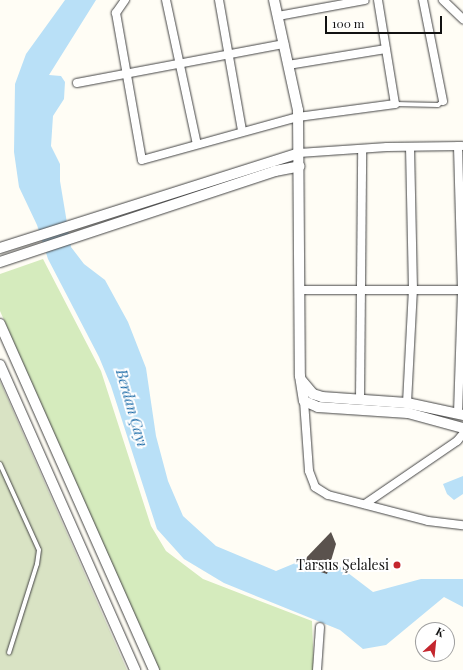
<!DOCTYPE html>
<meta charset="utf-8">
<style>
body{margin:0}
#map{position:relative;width:463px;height:670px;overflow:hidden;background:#fffdf5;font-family:"Playfair Display",serif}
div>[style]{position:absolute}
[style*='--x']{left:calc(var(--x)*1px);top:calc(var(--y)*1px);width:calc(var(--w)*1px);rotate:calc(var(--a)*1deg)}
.green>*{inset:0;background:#d5ebbd}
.cemetery>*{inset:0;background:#d9e3c4}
.water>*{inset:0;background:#b9e0f7}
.building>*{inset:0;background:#5a524d}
.roads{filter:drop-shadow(0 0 1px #444) drop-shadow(0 0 1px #444)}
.service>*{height:4px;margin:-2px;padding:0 2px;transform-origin:2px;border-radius:2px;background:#fff}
.minor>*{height:8px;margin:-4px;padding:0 4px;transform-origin:4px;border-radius:4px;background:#fff}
.tertiary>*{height:10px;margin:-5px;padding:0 5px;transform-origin:5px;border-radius:5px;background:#fff}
.dots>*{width:11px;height:11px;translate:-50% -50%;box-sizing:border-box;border:2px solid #fff;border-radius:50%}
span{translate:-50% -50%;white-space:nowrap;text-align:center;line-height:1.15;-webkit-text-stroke:4px #fff;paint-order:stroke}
.poi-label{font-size:14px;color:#111}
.right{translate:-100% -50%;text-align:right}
.water-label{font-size:15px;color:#1768a6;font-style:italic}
.north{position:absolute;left:415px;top:622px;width:40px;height:40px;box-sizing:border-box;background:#fff;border:1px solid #a0a0a0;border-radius:50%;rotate:27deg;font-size:11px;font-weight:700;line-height:16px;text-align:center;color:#111}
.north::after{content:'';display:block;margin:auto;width:14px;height:18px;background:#c4262e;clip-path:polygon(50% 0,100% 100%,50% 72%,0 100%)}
.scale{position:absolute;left:325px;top:16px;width:117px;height:18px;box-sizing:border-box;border:2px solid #111;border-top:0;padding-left:5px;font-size:12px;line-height:14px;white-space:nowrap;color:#111;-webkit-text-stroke:3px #fff;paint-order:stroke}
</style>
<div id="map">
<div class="green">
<div style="clip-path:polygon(43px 259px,101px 371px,151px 526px,166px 551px,203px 579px,312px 621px,314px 670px,159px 670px,0 311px,0 274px)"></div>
</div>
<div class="cemetery">
<div style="clip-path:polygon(0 381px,127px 670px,0 670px)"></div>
</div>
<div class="water">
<div style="clip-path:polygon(65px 0,96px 0,49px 75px,61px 76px,65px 82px,64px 99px,53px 116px,51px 146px,60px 164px,60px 181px,71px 247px,84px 264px,105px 280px,128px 322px,146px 368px,156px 436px,168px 481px,183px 516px,216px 546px,276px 571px,305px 559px,331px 560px,373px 592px,421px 579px,463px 579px,463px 607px,444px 597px,386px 645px,363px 649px,340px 630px,224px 583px,184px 559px,157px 529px,111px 386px,99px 357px,48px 259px,37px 225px,19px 187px,14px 152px,15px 84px,26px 54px)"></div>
<div style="clip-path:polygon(463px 476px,463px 494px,454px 500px,447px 494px,443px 484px)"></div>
</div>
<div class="building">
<div style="clip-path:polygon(331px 532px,336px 544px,327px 574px,305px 567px,305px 559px)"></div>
</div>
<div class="roads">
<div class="service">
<div style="--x:395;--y:104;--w:43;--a:1.3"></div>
<div style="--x:438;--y:105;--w:6;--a:-39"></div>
<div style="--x:0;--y:464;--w:94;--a:65.6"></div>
<div style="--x:39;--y:550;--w:14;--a:98"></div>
<div style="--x:37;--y:564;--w:93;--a:107.5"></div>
</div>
<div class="minor">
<div style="--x:125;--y:0;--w:16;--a:125"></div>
<div style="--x:116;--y:13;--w:149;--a:80"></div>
<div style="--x:142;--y:160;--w:162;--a:-15.4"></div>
<div style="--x:298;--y:117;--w:98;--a:-7.6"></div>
<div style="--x:395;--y:104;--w:105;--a:-99.3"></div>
<div style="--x:166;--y:0;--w:147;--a:77.9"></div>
<div style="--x:219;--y:0;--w:133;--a:80"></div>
<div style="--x:423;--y:0;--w:103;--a:78.8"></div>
<div style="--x:443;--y:0;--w:28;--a:44"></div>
<div style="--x:278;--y:16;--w:88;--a:-10.4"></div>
<div style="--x:288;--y:65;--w:99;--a:-9.3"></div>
<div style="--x:77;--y:83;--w:211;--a:-10.7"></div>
<div style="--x:299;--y:153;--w:88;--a:-3.9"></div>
<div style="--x:387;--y:147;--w:75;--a:-0.8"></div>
<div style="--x:300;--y:290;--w:163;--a:0"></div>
<div style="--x:360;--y:400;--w:251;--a:-89.5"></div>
<div style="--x:304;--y:401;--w:70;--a:85.9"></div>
<div style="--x:309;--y:471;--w:17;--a:69"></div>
<div style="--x:315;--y:487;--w:15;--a:32"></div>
<div style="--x:328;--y:495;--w:103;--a:14.6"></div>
<div style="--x:428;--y:521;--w:35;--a:7"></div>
<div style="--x:407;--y:403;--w:113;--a:-87"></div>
<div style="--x:413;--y:290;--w:143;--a:-91.2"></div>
<div style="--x:458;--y:413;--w:123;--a:-88.1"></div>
<div style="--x:462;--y:290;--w:144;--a:-91.6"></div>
<div style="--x:365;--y:504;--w:112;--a:-34.4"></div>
<div style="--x:457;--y:441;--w:9;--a:-49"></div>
<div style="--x:317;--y:670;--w:43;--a:-86"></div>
</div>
<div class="tertiary">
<div style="--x:274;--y:0;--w:113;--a:77.7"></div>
<div style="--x:298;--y:110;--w:266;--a:89.6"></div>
<div style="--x:300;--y:376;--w:25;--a:81"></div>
<div style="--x:304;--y:401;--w:15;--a:23"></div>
<div style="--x:318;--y:407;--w:90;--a:3.8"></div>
<div style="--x:408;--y:413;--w:57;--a:15.3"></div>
<div style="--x:0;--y:248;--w:314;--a:-17.6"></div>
<div style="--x:0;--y:262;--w:290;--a:-18.3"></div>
<div style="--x:275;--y:171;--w:25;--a:-11"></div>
<div style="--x:0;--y:324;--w:379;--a:66"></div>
<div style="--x:0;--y:365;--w:334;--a:66.1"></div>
<div style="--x:302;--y:381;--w:17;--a:50"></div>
<div style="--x:313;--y:394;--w:9;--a:18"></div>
<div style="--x:322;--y:397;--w:85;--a:4"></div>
<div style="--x:407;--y:403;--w:57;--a:12.1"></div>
</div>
</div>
<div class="dots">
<div style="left:397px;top:565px;background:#c4262e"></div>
</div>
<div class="poi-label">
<span class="right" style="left:389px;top:565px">Tarsus Şelalesi</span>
</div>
<div class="water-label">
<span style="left:132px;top:408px;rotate:74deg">Berdan Çayı</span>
</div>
<div class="north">K</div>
<div class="scale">100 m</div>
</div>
